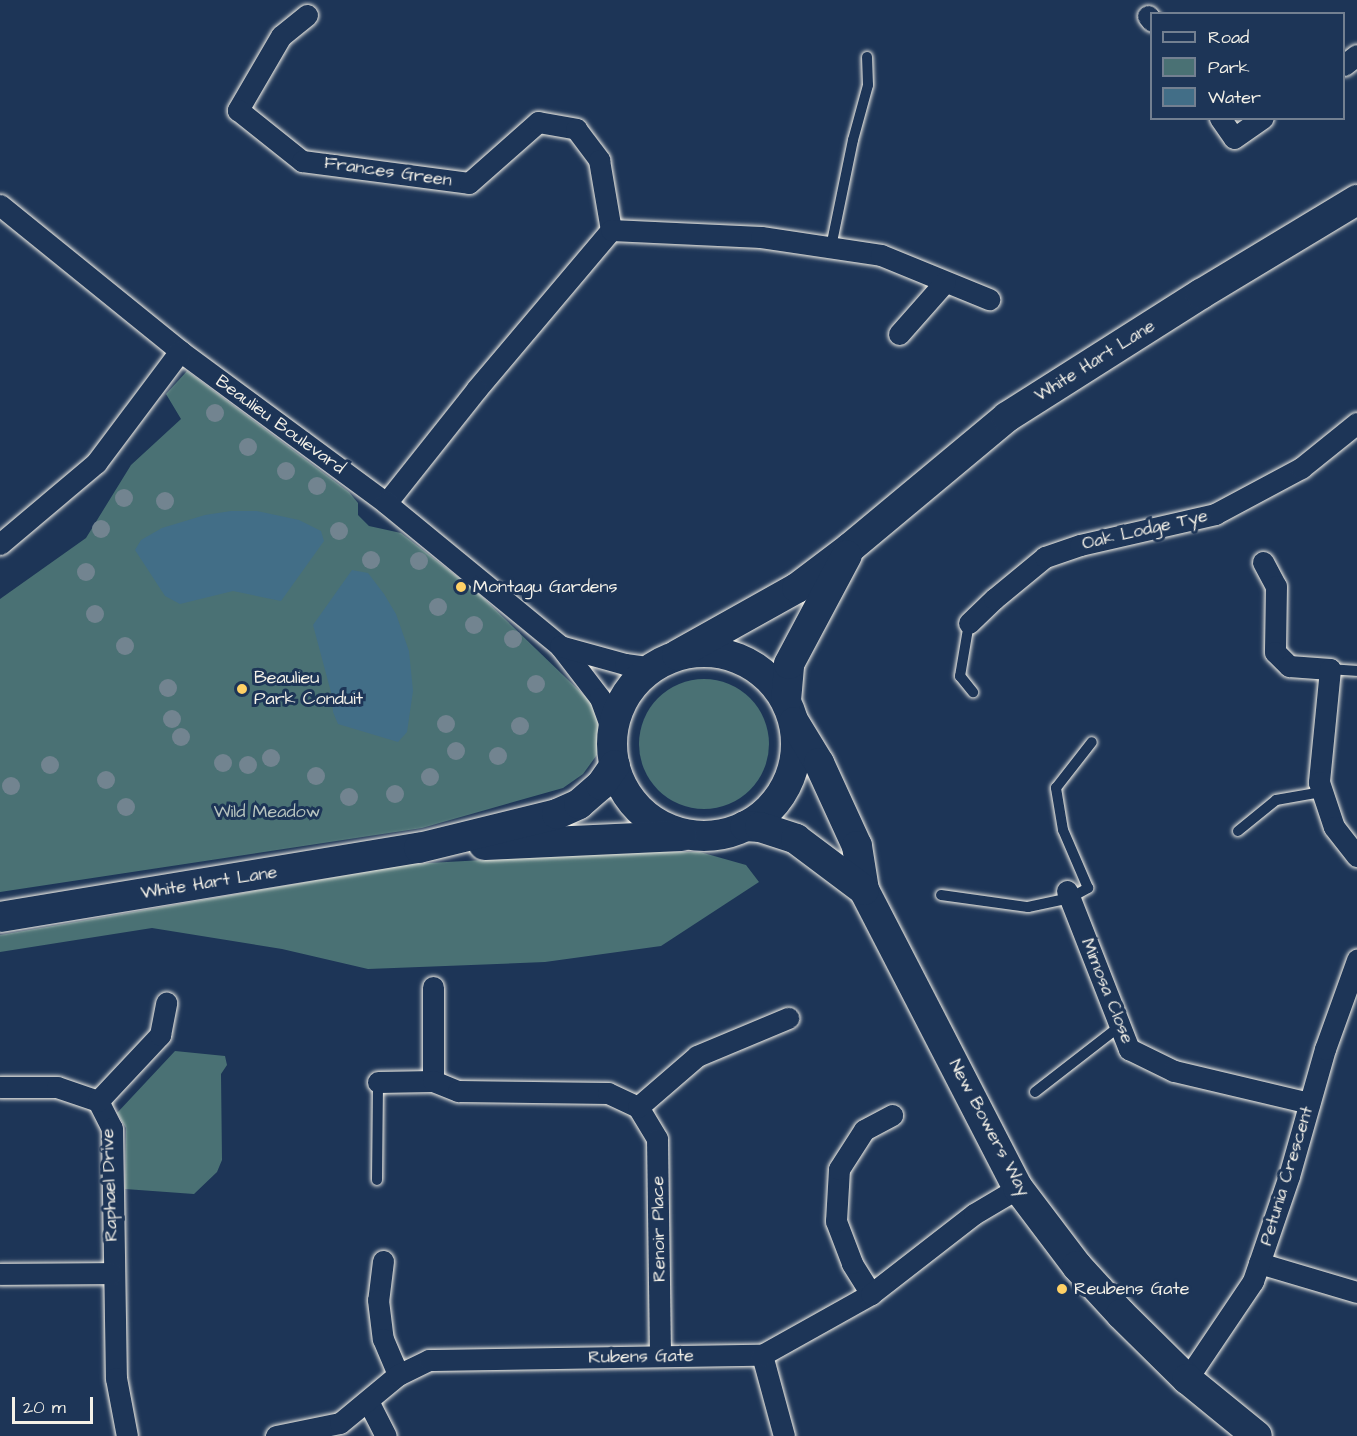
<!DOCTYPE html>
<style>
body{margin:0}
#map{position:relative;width:1357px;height:1436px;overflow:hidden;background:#1d3557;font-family:"Architects Daughter",sans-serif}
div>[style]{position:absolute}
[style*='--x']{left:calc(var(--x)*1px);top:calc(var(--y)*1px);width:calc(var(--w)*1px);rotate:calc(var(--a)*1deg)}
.green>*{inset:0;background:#4a7174}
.round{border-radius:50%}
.water>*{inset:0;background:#426e87}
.roads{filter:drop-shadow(0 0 2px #f4f1e8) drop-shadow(0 0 2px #f4f1e8)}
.lane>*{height:10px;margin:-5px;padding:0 5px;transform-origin:5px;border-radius:5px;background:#1d3557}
.street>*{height:21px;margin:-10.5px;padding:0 10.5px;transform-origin:10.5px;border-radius:10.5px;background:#1d3557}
.secondary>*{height:30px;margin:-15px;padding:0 15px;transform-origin:15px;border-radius:15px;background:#1d3557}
.secondary>.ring{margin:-15px;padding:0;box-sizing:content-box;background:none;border:30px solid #1d3557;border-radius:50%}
.trees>*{width:18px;height:18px;margin:-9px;border-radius:50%;background:#728490}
.dots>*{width:16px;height:16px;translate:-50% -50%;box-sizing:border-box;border:3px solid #1d3557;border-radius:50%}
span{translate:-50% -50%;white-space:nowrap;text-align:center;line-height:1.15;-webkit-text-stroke:6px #1d3557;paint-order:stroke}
.street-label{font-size:18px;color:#f4f1e8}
.poi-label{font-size:18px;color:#f4f1e8}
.left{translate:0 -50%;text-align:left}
.park-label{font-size:18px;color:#b8c4bf}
.legend{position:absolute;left:1150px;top:12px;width:195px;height:108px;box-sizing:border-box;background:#1d3557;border:2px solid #738091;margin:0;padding:8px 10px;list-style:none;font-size:18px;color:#f4f1e8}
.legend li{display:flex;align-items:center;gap:12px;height:30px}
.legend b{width:30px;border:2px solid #738091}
.scale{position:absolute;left:12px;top:1397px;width:81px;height:27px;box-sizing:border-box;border:3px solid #f4f1e8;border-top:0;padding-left:8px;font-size:18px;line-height:21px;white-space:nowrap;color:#f4f1e8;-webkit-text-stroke:4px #1d3557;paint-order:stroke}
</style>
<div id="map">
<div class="green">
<div style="clip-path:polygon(187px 371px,349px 492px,358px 503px,358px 515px,369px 526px,401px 533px,477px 592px,590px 701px,599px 723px,599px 752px,583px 774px,563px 788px,422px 828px,0 892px,0 599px,86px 538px,131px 465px,181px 419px,166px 394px)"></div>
<div class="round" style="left:639px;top:679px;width:130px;height:130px"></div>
<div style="clip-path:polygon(623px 852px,700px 852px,746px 865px,759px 882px,661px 946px,545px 962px,368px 969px,282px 949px,152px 928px,0 952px,0 935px,411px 864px)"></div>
<div style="clip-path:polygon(175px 1051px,225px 1056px,227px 1065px,221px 1074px,222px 1160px,217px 1172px,194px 1194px,125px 1189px,126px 1128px,117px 1113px)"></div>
</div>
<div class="water">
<div style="clip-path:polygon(231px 511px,257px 511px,299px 520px,321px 531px,324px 541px,281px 601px,233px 591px,180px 604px,165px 596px,135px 550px,141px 540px,162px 528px,205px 515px)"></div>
<div style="clip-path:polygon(352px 570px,368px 573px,384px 594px,396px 614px,409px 651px,413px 691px,407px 732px,398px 742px,338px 724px,333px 712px,332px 696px,313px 625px)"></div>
</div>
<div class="roads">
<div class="lane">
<div style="--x:831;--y:247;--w:109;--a:-78.4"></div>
<div style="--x:853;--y:140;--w:57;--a:-74.7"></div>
<div style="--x:868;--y:85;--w:28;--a:-92"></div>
<div style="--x:969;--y:623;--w:54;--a:99.6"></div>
<div style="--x:960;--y:676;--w:21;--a:51"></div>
<div style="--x:1330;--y:669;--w:27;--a:4"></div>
<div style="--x:1238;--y:831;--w:49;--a:-39.2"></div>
<div style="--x:1276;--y:800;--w:47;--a:-9.9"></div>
<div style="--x:941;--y:895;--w:88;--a:7.9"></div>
<div style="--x:1028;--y:907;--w:43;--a:-12.1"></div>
<div style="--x:1070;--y:898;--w:21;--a:-29"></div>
<div style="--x:1088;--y:888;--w:63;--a:-113.3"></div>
<div style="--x:1063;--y:830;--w:43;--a:-99.5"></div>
<div style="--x:1056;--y:788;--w:58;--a:-52"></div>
<div style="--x:1035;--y:1092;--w:108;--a:-37.8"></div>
<div style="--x:377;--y:1180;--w:98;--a:-89.4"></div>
</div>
<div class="street">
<div style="--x:307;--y:15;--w:33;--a:141"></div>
<div style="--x:281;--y:36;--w:86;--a:120.2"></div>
<div style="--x:238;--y:110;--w:82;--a:38.6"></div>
<div style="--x:302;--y:161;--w:168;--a:7.5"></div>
<div style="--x:469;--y:183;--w:92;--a:-41.5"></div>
<div style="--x:538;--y:122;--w:39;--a:10"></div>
<div style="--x:576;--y:129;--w:39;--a:53"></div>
<div style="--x:599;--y:160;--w:71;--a:80.3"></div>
<div style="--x:611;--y:230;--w:209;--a:130.2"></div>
<div style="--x:476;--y:390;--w:144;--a:128.5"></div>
<div style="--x:1148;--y:16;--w:6;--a:51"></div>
<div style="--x:1344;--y:65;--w:16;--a:-38"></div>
<div style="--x:1220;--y:118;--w:24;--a:55"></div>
<div style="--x:1234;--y:138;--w:35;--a:-35"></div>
<div style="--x:0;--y:205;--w:232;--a:39"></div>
<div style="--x:180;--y:351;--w:256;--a:36.4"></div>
<div style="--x:386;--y:503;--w:225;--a:39.4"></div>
<div style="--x:560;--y:646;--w:66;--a:52.4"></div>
<div style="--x:600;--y:698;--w:37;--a:70"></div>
<div style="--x:611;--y:230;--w:150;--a:2.7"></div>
<div style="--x:761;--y:237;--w:121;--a:8.5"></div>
<div style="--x:881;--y:255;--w:117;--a:22.2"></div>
<div style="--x:899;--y:334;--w:69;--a:-48.5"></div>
<div style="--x:0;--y:544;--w:126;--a:-40.2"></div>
<div style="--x:96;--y:463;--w:140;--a:-53.1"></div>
<div style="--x:1263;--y:562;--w:27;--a:62"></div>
<div style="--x:1276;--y:586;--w:66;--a:90.9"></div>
<div style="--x:1275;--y:652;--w:20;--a:45"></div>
<div style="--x:1289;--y:666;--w:41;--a:4.2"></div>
<div style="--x:1330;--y:669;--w:114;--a:95.6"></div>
<div style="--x:1319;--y:782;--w:47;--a:71.6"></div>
<div style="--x:1334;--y:827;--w:37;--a:52"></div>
<div style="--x:969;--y:623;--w:35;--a:-44"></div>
<div style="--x:994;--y:599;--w:66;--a:-39.5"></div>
<div style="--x:1045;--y:557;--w:37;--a:-19"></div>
<div style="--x:1080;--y:545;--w:139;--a:-12.9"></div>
<div style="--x:1215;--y:514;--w:98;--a:-28.1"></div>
<div style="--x:1301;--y:468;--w:72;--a:-38.8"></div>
<div style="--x:560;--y:646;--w:67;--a:15.5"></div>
<div style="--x:625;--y:664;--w:27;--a:8"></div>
<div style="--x:1067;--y:891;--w:170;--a:68.6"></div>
<div style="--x:1129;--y:1049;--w:50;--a:26.1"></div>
<div style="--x:1174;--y:1071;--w:139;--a:13.3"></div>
<div style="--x:433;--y:987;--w:94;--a:90"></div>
<div style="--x:378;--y:1082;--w:55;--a:-1"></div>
<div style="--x:433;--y:1081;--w:27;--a:22"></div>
<div style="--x:458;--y:1091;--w:150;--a:0.8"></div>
<div style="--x:608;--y:1093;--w:33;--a:25"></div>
<div style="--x:638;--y:1107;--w:37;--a:59"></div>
<div style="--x:657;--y:1139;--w:217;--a:89.2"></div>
<div style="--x:0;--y:1087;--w:57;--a:0"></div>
<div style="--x:57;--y:1087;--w:43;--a:18.9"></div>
<div style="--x:98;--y:1101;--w:30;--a:63"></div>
<div style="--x:112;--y:1128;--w:250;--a:89.1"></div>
<div style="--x:116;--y:1378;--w:59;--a:79.3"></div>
<div style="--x:98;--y:1101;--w:91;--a:-46.8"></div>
<div style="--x:160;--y:1035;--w:33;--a:-79"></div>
<div style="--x:638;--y:1107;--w:78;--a:-40.8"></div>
<div style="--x:697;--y:1056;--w:99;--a:-22.7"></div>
<div style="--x:383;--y:1261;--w:39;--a:97"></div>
<div style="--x:378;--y:1300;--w:39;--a:83"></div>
<div style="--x:383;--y:1339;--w:39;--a:67"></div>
<div style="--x:1259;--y:1263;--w:102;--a:16.5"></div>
<div style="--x:0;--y:1274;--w:112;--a:-0.5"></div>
<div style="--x:871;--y:1294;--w:36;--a:-122"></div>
<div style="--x:852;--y:1263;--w:45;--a:-110.9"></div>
<div style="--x:836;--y:1221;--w:52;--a:-86.7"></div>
<div style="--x:839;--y:1169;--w:46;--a:-57.3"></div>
<div style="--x:864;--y:1130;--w:32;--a:-28"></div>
<div style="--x:762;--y:1355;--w:84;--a:74.8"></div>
<div style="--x:1187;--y:1379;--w:118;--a:-56"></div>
<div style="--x:1253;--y:1281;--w:111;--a:-71.1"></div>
<div style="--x:1289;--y:1176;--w:132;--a:-74.2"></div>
<div style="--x:1325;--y:1049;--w:95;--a:-70.2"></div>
<div style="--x:368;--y:1401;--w:39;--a:63"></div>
<div style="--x:276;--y:1436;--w:65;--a:-11.5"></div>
<div style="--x:340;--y:1423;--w:75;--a:-39.6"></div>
<div style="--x:398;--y:1375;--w:34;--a:-26"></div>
<div style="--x:429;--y:1360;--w:333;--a:-0.9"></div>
<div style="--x:762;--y:1355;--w:125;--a:-29.2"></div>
<div style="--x:871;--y:1294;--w:130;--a:-37.8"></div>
<div style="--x:974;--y:1214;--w:51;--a:-30.6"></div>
</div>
<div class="secondary">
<div class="ring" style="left:612px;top:652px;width:154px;height:154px"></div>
<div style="--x:677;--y:655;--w:137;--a:-29.2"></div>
<div style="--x:797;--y:588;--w:68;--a:-37.2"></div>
<div style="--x:851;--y:547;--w:203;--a:-39.8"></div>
<div style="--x:1007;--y:417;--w:230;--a:-32.4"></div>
<div style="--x:1201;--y:294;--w:182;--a:-31.1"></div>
<div style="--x:786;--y:701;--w:37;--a:-85"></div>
<div style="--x:789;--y:664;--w:123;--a:-62"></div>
<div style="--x:794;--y:722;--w:48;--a:58.6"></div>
<div style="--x:819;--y:763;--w:91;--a:65.4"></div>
<div style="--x:857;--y:846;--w:45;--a:81"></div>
<div style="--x:864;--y:890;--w:335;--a:62.7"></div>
<div style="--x:1018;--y:1188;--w:98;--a:52.9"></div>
<div style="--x:1077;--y:1266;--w:65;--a:47.5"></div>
<div style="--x:1121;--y:1314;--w:93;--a:44.6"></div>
<div style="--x:1187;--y:1379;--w:90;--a:39.2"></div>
<div style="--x:745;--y:826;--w:15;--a:4"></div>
<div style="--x:760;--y:827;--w:38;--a:18"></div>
<div style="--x:796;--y:839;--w:85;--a:36.9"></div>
<div style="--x:484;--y:845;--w:198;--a:-2.6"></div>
<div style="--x:0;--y:917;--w:425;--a:-9.4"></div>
<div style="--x:419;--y:848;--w:142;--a:-13.8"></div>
<div style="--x:557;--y:814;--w:24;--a:-24"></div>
<div style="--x:579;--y:804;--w:29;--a:-41"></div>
<div style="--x:601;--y:785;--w:24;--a:-55"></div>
</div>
</div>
<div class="trees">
<div style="left:215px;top:413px"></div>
<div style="left:248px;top:447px"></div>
<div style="left:286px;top:471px"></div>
<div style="left:317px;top:486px"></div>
<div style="left:124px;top:498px"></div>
<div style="left:165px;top:501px"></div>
<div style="left:101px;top:529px"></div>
<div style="left:339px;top:531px"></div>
<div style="left:371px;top:560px"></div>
<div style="left:419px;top:561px"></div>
<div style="left:86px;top:572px"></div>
<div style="left:438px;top:607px"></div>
<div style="left:95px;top:614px"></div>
<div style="left:474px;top:625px"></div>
<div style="left:513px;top:639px"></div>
<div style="left:125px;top:646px"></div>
<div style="left:536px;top:684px"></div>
<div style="left:168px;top:688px"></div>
<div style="left:172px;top:719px"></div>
<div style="left:446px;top:724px"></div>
<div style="left:520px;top:726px"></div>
<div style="left:181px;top:737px"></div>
<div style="left:456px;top:751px"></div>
<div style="left:498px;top:756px"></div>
<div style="left:271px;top:758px"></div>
<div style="left:223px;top:763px"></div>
<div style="left:50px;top:765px"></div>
<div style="left:248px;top:765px"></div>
<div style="left:316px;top:776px"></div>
<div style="left:430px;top:777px"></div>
<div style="left:106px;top:780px"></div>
<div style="left:11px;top:786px"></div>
<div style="left:395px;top:794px"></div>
<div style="left:349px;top:797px"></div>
<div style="left:126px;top:807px"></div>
</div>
<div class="dots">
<div style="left:461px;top:587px;background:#ffd166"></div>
<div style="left:242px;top:689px;background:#ffd166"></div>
<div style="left:1062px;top:1289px;background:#ffd166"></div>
</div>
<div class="street-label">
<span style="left:388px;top:172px;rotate:8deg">Frances Green</span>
<span style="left:1095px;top:361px;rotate:-32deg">White Hart Lane</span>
<span style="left:280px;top:425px;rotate:36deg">Beaulieu Boulevard</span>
<span style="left:1145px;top:530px;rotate:-13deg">Oak Lodge Tye</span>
<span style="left:209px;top:883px;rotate:-9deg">White Hart Lane</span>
<span style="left:1107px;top:991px;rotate:68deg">Mimosa Close</span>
<span style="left:989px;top:1128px;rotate:62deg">New Bowers Way</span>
<span style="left:1287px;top:1176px;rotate:-73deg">Petunia Crescent</span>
<span style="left:110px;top:1185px;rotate:-92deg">Raphael Drive</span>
<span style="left:659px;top:1229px;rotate:-91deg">Renoir Place</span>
<span style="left:641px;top:1357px;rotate:-1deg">Rubens Gate</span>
</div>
<div class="poi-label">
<span class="left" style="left:473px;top:587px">Montagu Gardens</span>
<span class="left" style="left:254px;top:689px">Beaulieu<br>Park Conduit</span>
<span class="left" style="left:1074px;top:1289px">Reubens Gate</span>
</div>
<div class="park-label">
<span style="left:267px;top:812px">Wild Meadow</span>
</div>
<ul class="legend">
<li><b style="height:8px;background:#1d3557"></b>Road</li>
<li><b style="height:16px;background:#4a7174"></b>Park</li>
<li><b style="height:16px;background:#426e87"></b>Water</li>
</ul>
<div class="scale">20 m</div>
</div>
